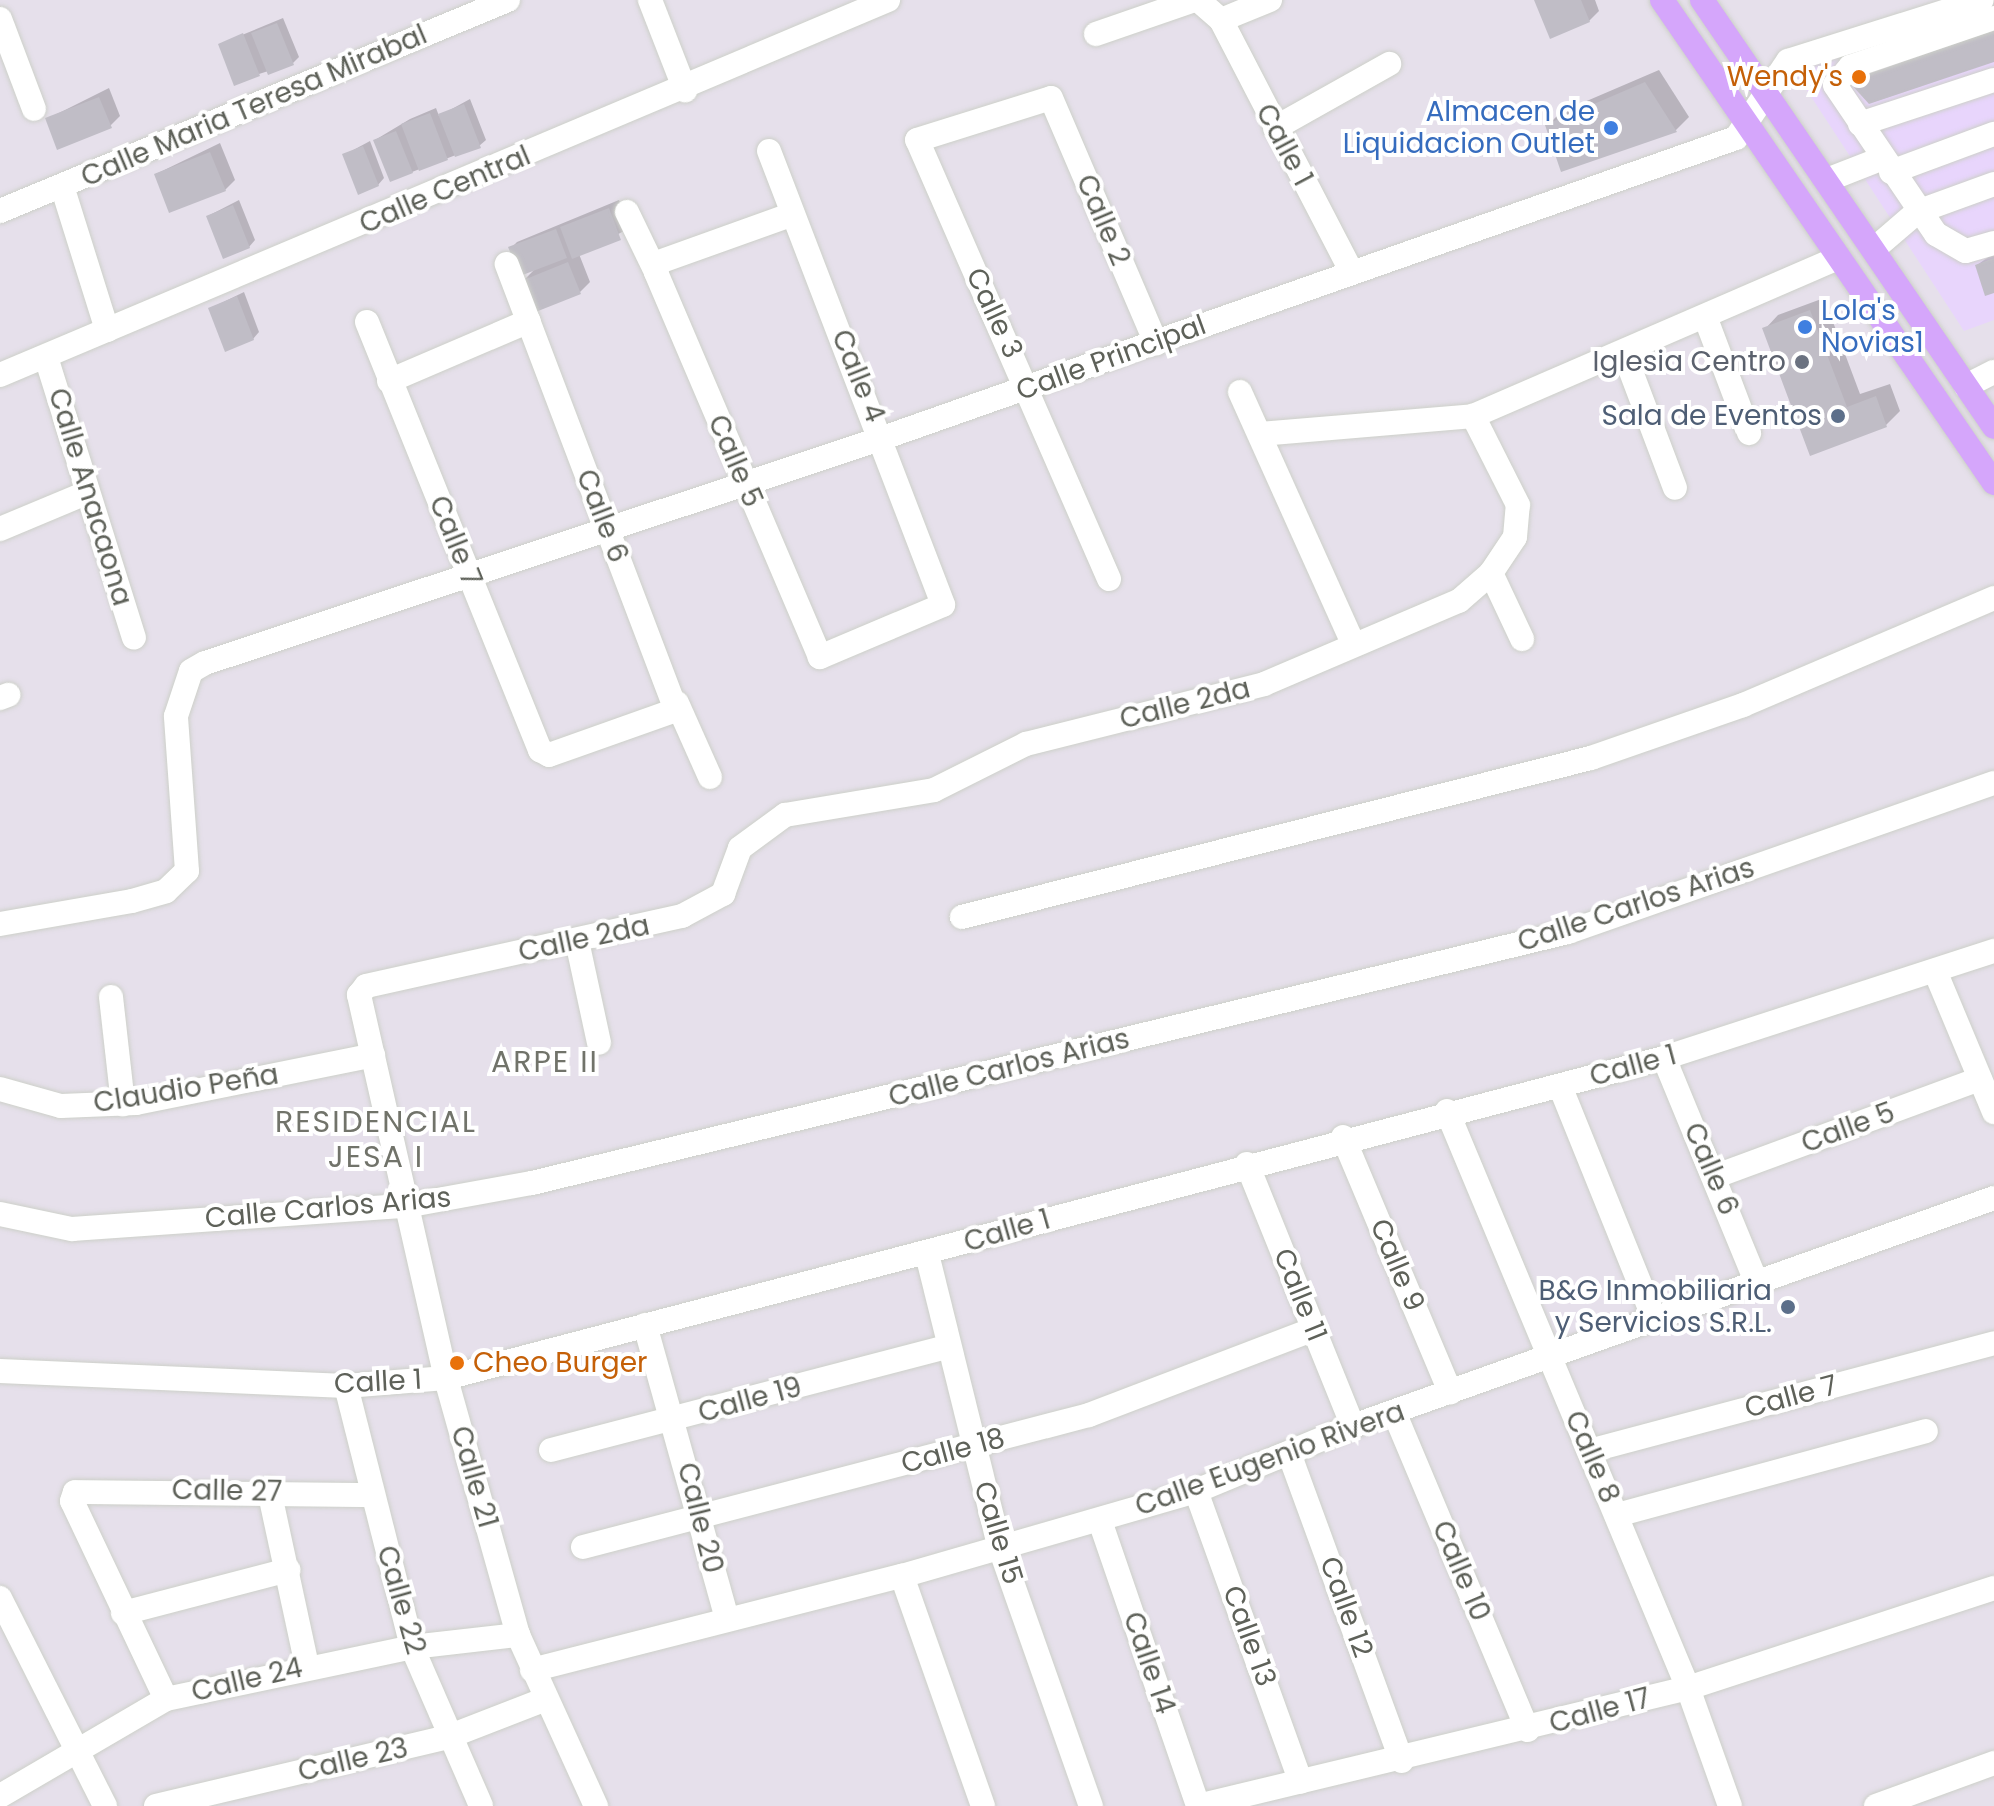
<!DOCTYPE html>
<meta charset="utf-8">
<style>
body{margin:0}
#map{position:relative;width:1994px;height:1806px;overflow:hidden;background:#e6e0eb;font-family:Poppins,sans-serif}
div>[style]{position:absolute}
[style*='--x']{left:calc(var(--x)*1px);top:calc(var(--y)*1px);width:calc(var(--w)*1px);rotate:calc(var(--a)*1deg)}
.commercial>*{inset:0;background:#e8d5fc}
.shadow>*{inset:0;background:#0003}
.building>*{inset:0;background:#c0bdc6}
.roads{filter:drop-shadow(0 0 2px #cdd0c9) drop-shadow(0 0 2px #cdd0c9)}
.minor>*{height:24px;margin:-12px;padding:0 12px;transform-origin:12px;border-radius:12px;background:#fff}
.major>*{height:24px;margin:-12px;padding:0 12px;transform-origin:12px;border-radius:12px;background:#d5a6fb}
.dots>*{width:22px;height:22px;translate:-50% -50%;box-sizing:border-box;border:4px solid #fff;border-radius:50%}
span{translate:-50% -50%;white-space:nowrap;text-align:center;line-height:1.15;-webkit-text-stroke:8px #fff;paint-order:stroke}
.food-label{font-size:28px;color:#c56008}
.right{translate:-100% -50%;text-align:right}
.left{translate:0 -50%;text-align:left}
.street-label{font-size:28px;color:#5e6159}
.shop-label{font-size:28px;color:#366cbe}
.worship-label{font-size:28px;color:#5b616d}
.service-label{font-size:28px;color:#4e5e75}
.neighbourhood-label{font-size:30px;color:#71736a;letter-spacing:2px}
</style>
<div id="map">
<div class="commercial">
<div style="clip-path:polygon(1994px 3px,1994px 320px,1964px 331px,1793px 69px)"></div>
</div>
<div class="shadow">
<div style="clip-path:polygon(1536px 0,1595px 0,1599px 11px,1589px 21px)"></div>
<div style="clip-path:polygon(283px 18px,299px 57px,293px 63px,259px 74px,220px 44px)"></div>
<div style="clip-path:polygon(1659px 70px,1689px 117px,1676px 130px,1548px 125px,1561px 112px)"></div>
<div style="clip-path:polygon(109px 88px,120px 116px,110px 126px,47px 119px)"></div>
<div style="clip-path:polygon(470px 99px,486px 140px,479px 146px,412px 172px,375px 140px,410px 119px,436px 108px,439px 116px)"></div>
<div style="clip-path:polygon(370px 141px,384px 178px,378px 185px,344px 155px)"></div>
<div style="clip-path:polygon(220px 143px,235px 180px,225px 190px,156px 174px)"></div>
<div style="clip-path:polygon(239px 200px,255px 240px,249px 247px,208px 216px)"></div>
<div style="clip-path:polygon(619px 200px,630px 228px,579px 254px,590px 282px,580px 292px,523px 281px,537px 267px,511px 248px,517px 242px)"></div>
<div style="clip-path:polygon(1994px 253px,1994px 291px,1977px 265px)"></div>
<div style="clip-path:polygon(244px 292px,259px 332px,253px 339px,211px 308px)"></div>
<div style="clip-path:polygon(1824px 298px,1860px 394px,1890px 384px,1900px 411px,1886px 425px,1811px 453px,1765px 329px,1778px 315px)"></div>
</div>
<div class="building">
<div style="clip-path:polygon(1534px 0,1581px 0,1590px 22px,1550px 39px)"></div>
<div style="clip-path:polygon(277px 23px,294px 65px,268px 75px,251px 33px)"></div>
<div style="clip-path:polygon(1994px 30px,1994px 62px,1869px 104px,1848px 81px)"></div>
<div style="clip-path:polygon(243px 33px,260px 76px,234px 86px,218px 44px)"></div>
<div style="clip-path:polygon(1645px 82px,1677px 132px,1561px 172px,1545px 125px)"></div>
<div style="clip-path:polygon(99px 97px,112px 128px,57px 150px,45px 118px)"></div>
<div style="clip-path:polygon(464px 104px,481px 148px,455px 157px,438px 114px)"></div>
<div style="clip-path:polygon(430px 113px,448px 160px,419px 171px,401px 124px)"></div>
<div style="clip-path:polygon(396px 131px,413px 173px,390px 182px,373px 140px)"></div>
<div style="clip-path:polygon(363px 146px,379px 186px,358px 195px,342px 154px)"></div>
<div style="clip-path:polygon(210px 152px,226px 191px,169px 213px,154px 174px)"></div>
<div style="clip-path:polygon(233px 205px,250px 248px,223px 259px,206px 216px)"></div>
<div style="clip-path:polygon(609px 208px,621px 240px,572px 259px,560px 227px)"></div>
<div style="clip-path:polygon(556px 229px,567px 258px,520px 276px,508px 247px)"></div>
<div style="clip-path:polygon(1994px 258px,1994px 293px,1985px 296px,1975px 265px)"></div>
<div style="clip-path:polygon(568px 262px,581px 294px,533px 313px,521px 281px)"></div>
<div style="clip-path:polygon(237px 296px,254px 340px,225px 352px,208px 308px)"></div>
<div style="clip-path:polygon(1810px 310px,1847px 407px,1876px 396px,1887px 427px,1810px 456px,1762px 328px)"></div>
</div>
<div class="roads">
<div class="minor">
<div style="--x:650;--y:0;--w:97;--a:68.7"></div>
<div style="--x:1198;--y:0;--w:30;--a:41"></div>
<div style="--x:1221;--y:20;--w:280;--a:62.6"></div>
<div style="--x:1994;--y:18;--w:152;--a:161.2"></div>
<div style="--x:1850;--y:67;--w:23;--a:130"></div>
<div style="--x:1835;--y:85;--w:180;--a:55.9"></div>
<div style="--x:1936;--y:234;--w:34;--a:30"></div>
<div style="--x:1966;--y:251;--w:29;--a:-16"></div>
<div style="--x:0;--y:19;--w:96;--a:69.3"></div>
<div style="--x:1221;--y:20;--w:53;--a:-22.2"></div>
<div style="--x:1096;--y:34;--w:104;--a:-19.1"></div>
<div style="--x:1860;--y:124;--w:141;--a:-18.2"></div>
<div style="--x:1275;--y:128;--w:131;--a:-29.3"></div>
<div style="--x:769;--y:151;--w:486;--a:69"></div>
<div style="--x:943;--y:605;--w:134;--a:157.1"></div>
<div style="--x:820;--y:657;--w:418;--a:-113.1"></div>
<div style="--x:656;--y:272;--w:10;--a:-73"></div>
<div style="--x:659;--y:262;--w:142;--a:-19.7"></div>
<div style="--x:1891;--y:172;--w:110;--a:-20.3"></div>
<div style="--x:1827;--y:180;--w:60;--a:-21.4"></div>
<div style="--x:62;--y:186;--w:151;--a:72.6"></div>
<div style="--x:0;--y:211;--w:550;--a:-22.56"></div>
<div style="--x:627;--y:212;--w:67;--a:64.2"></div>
<div style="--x:1874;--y:249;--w:57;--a:-40.7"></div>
<div style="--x:1917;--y:212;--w:82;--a:-20"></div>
<div style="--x:1706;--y:319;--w:122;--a:69.3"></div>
<div style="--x:367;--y:322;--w:462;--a:68"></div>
<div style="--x:540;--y:750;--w:10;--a:29"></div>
<div style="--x:549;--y:755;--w:135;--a:-19.5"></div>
<div style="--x:676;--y:710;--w:477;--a:-110.8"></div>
<div style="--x:1624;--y:353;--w:144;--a:69.3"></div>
<div style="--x:46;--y:357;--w:294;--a:72.6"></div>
<div style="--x:0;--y:375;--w:964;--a:-22.89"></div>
<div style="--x:389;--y:381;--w:152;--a:-23.2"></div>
<div style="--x:1966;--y:386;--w:31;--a:-27"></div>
<div style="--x:1240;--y:392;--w:273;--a:65.8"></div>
<div style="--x:1260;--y:434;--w:214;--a:-4.8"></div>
<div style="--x:1473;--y:416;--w:395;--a:-23.4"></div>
<div style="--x:0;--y:529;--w:93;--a:-22.7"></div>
<div style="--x:1491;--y:573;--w:73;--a:64.8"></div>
<div style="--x:1109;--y:579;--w:479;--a:-113.6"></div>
<div style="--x:917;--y:140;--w:140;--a:-17.4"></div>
<div style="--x:1051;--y:98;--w:267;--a:66.8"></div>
<div style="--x:0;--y:698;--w:9;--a:-21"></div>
<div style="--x:677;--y:703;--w:81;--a:66"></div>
<div style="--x:962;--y:917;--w:649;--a:-14.19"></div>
<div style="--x:1591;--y:758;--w:161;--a:-19.2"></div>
<div style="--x:1743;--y:705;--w:273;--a:-23.1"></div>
<div style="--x:0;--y:924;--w:134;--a:-9.9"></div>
<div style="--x:132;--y:901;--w:35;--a:-16"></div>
<div style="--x:166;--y:891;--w:29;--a:-44"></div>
<div style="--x:187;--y:871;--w:155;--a:-94.1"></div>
<div style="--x:176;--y:716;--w:47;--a:-71.6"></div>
<div style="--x:191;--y:671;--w:16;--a:-30"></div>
<div style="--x:205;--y:663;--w:714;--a:-18.36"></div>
<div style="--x:883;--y:438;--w:904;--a:-19.38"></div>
<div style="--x:1736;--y:138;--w:93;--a:-56"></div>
<div style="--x:1788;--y:61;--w:203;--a:-17.5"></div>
<div style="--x:577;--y:941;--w:104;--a:77.8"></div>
<div style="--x:1935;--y:971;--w:153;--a:67.3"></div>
<div style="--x:111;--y:997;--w:108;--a:83.6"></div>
<div style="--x:1664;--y:1058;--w:241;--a:67.6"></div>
<div style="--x:1560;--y:1086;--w:251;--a:68"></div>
<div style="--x:0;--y:1089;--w:63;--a:15.6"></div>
<div style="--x:61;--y:1106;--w:75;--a:-2.3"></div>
<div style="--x:136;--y:1103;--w:242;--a:-11.4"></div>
<div style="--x:1447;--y:1111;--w:625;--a:67.33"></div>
<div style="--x:1688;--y:1688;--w:125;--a:70.4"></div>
<div style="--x:1343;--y:1137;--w:277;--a:67.2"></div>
<div style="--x:1247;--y:1164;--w:283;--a:68"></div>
<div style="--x:1716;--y:1176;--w:281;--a:-20.2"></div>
<div style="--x:0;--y:1214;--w:74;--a:11.8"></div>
<div style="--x:72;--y:1229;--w:334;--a:-4"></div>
<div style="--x:405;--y:1206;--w:129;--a:-10.3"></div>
<div style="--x:532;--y:1183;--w:1066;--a:-13.62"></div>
<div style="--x:1568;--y:932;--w:451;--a:-19.3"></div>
<div style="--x:927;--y:1254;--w:303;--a:76.1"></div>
<div style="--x:1000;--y:1548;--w:274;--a:70.6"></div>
<div style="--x:645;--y:1325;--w:305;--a:74.4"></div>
<div style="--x:0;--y:1371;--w:346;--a:2.5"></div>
<div style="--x:346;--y:1386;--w:100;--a:-4.6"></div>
<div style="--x:446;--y:1378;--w:1259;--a:-14.72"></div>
<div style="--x:1664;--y:1058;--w:347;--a:-18"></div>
<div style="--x:346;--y:1386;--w:269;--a:75.8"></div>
<div style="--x:412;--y:1647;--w:173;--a:66.5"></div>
<div style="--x:1394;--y:1412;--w:345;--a:67.2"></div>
<div style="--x:551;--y:1450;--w:411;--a:-14.6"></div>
<div style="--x:1589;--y:1451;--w:419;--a:-14.9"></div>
<div style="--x:1289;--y:1453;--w:328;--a:69.9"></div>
<div style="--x:269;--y:1490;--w:180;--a:77.8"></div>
<div style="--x:1196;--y:1491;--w:309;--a:70.2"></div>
<div style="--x:1617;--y:1515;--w:320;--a:-15.2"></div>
<div style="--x:1100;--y:1521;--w:301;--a:71"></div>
<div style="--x:583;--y:1547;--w:523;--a:-14.62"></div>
<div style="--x:1089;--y:1415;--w:241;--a:-20.9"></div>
<div style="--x:902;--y:1576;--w:244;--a:70.6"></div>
<div style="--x:0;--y:1598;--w:233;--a:63.2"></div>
<div style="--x:123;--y:1613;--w:171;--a:-14.6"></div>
<div style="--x:532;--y:1670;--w:382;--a:-14.3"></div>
<div style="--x:902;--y:1576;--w:306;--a:-16.1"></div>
<div style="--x:1196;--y:1491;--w:170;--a:-22.5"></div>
<div style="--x:1353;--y:1426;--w:680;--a:-19.58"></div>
<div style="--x:166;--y:1699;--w:219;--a:-115.4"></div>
<div style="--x:72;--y:1501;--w:9;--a:-72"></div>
<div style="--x:75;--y:1492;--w:296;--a:0.6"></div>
<div style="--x:0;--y:1796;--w:192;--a:-30.3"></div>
<div style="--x:166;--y:1699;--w:251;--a:-11.9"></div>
<div style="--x:412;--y:1647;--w:107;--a:-6.5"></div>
<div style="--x:156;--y:1806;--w:300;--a:-13.3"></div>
<div style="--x:448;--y:1737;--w:105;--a:-21.2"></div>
<div style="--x:596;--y:1806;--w:188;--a:-114.5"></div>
<div style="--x:518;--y:1635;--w:267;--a:-105.7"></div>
<div style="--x:446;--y:1378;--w:393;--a:-102.8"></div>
<div style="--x:359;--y:995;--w:11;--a:-52"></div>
<div style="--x:366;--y:986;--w:324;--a:-12.5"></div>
<div style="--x:682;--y:916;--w:47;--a:-28.2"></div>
<div style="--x:723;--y:894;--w:49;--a:-69.7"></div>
<div style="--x:740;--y:848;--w:56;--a:-36.3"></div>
<div style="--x:785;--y:815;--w:151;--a:-9.5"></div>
<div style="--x:934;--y:790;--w:103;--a:-26.6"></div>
<div style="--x:1026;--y:744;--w:245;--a:-14.1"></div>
<div style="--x:1264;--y:684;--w:212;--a:-23.1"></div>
<div style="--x:1459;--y:601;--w:43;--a:-41.2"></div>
<div style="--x:1491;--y:573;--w:43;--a:-56.3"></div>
<div style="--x:1515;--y:537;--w:32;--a:-85"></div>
<div style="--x:1518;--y:505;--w:100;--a:-116.8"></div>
<div style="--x:1198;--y:1806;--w:504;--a:-13.54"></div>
<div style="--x:1688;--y:1688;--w:322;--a:-18.1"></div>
<div style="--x:1876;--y:1806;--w:126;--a:-20"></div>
</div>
<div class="major">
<div style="--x:1662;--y:0;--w:586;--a:55.5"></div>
<div style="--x:1702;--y:0;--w:517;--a:55.63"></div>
</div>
</div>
<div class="dots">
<div style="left:1859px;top:77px;background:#e8710a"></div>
<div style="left:1611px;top:128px;background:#3f7fe0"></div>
<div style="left:1805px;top:327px;background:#3f7fe0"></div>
<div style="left:1802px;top:362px;background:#6b7280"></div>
<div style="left:1838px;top:416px;background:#5c6f8a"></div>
<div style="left:1788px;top:1307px;background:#5c6f8a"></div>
<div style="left:457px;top:1363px;background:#e8710a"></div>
</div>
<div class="food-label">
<span class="right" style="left:1843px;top:77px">Wendy's</span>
<span class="left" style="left:473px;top:1363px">Cheo Burger</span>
</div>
<div class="street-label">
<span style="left:254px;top:106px;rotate:-23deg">Calle Maria Teresa Mirabal</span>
<span style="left:1284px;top:145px;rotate:62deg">Calle 1</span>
<span style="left:445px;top:190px;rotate:-23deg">Calle Central</span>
<span style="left:1103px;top:220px;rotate:67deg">Calle 2</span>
<span style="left:994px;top:313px;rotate:65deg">Calle 3</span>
<span style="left:1111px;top:358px;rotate:-20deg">Calle Principal</span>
<span style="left:858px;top:376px;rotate:68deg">Calle 4</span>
<span style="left:735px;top:461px;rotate:67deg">Calle 5</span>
<span style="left:90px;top:497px;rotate:73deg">Calle Anacaona</span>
<span style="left:602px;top:516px;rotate:69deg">Calle 6</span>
<span style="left:455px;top:541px;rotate:68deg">Calle 7</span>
<span style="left:1185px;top:704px;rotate:-14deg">Calle 2da</span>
<span style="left:1636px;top:905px;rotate:-18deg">Calle Carlos Arias</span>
<span style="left:584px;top:939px;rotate:-12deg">Calle 2da</span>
<span style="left:1633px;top:1066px;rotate:-15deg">Calle 1</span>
<span style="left:1009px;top:1068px;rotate:-14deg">Calle Carlos Arias</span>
<span style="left:186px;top:1089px;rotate:-9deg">Claudio Peña</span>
<span style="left:1848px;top:1128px;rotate:-20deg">Calle 5</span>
<span style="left:1711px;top:1169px;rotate:67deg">Calle 6</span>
<span style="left:328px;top:1208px;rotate:-5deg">Calle Carlos Arias</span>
<span style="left:1007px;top:1231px;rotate:-16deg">Calle 1</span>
<span style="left:1397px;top:1265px;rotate:67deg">Calle 9</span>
<span style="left:1300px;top:1295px;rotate:68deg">Calle 11</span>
<span style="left:378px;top:1382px;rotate:-3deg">Calle 1</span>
<span style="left:1791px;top:1397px;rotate:-15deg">Calle 7</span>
<span style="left:750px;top:1400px;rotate:-15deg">Calle 19</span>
<span style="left:953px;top:1451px;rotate:-15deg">Calle 18</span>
<span style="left:1592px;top:1457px;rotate:67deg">Calle 8</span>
<span style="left:1270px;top:1459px;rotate:-20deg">Calle Eugenio Rivera</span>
<span style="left:474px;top:1477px;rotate:74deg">Calle 21</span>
<span style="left:227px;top:1491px;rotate:1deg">Calle 27</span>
<span style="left:700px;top:1518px;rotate:76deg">Calle 20</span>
<span style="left:998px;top:1533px;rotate:73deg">Calle 15</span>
<span style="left:1461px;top:1571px;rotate:67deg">Calle 10</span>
<span style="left:401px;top:1600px;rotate:74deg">Calle 22</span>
<span style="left:1346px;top:1607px;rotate:70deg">Calle 12</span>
<span style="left:1249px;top:1636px;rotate:70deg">Calle 13</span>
<span style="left:1149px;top:1663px;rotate:71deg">Calle 14</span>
<span style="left:247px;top:1680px;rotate:-13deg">Calle 24</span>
<span style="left:1600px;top:1711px;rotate:-15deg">Calle 17</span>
<span style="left:353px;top:1760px;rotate:-13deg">Calle 23</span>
</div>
<div class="shop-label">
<span class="right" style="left:1595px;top:128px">Almacen de<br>Liquidacion Outlet</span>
<span class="left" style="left:1821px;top:327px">Lola's<br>Novias1</span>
</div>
<div class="worship-label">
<span class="right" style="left:1786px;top:362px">Iglesia Centro</span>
</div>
<div class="service-label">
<span class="right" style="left:1822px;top:416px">Sala de Eventos</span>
<span class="right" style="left:1772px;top:1307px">B&amp;G Inmobiliaria<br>y Servicios S.R.L.</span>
</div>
<div class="neighbourhood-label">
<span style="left:545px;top:1062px">ARPE II</span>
<span style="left:376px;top:1139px">RESIDENCIAL<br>JESA I</span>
</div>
</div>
